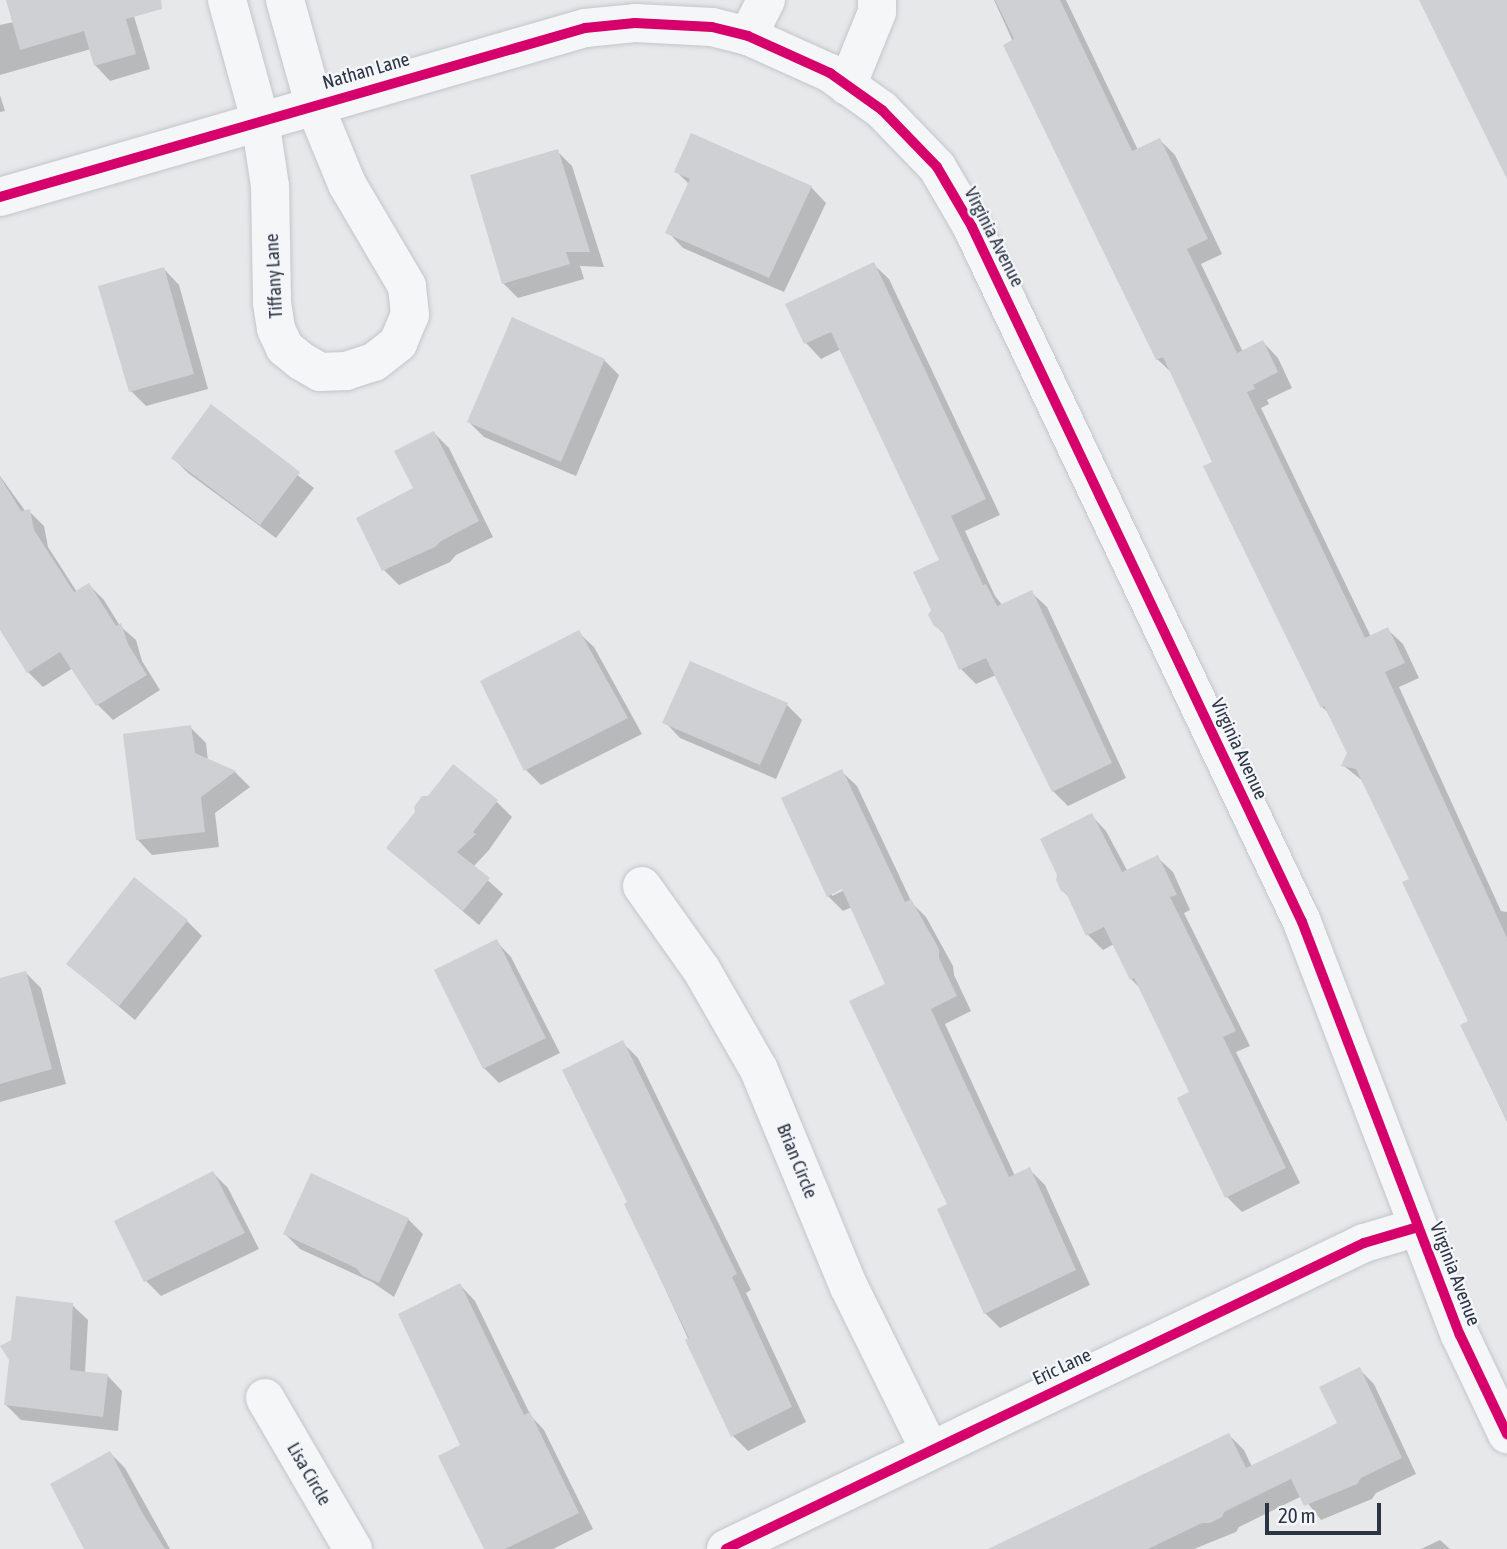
<!DOCTYPE html>
<style>
body{margin:0}
#map{position:relative;width:1507px;height:1549px;overflow:hidden;background:#e6e8ea;font-family:"Asap Condensed",sans-serif}
div>[style]{position:absolute}
[style*='--x']{left:calc(var(--x)*1px);top:calc(var(--y)*1px);width:calc(var(--w)*1px);rotate:calc(var(--a)*1deg)}
.shadow>*{inset:0;background:#0003}
.building>*{inset:0;background:#ced0d3}
.roads{filter:drop-shadow(0 0 2px #c4c6c8) drop-shadow(0 0 2px #c4c6c8)}
.minor>*{height:38px;margin:-19px;padding:0 19px;transform-origin:19px;border-radius:19px;background:#f5f6f7}
.cycleway>*{height:10px;margin:-5px;padding:0 5px;transform-origin:5px;border-radius:5px;background:#d6006c}
span{translate:-50% -50%;white-space:nowrap;text-align:center;line-height:1.15;-webkit-text-stroke:5px #f4f6f9;paint-order:stroke}
.street-label{font-size:19px;color:#2b3445}
.scale{position:absolute;left:1265px;top:1503px;width:116px;height:32px;box-sizing:border-box;border:4px solid #2b3445;border-top:0;padding-left:9px;font-size:21px;line-height:24px;white-space:nowrap;color:#2b3445;-webkit-text-stroke:5px #f4f6f9;paint-order:stroke}
</style>
<div id="map">
<div class="shadow">
<div style="clip-path:polygon(8px 0,129px 0,150px 69px,110px 81px,95px 65px,91px 49px,0 75px,0 25px,14px 22px)"></div>
<div style="clip-path:polygon(994px 0,1066px 0,1138px 150px,1160px 140px,1175px 155px,1222px 254px,1201px 264px,1243px 352px,1263px 342px,1278px 358px,1292px 388px,1267px 400px,1269px 404px,1261px 408px,1371px 637px,1387px 629px,1403px 644px,1419px 678px,1399px 687px,1501px 911px,1507px 912px,1507px 1122px,1462px 1026px,1471px 1022px,1411px 880px,1364px 782px,1344px 766px,1349px 753px,1331px 715px,1322px 707px,1173px 374px,1157px 359px)"></div>
<div style="clip-path:polygon(0 95px,5px 111px,0 112px)"></div>
<div style="clip-path:polygon(557px 151px,572px 166px,604px 267px,580px 266px,584px 279px,518px 298px,503px 283px)"></div>
<div style="clip-path:polygon(676px 171px,811px 187px,826px 203px,784px 292px,683px 248px,668px 232px,689px 184px)"></div>
<div style="clip-path:polygon(873px 264px,889px 279px,1000px 515px,965px 531px,995px 596px,1003px 606px,1031px 592px,1047px 607px,1126px 778px,1068px 806px,1053px 791px,996px 675px,976px 684px,961px 669px,945px 635px,935px 625px,941px 561px,841px 349px,821px 359px,806px 343px,788px 305px)"></div>
<div style="clip-path:polygon(164px 269px,179px 285px,208px 389px,146px 406px,131px 391px)"></div>
<div style="clip-path:polygon(604px 360px,619px 375px,576px 476px,484px 437px,469px 422px)"></div>
<div style="clip-path:polygon(211px 407px,314px 488px,276px 538px,188px 473px,173px 458px)"></div>
<div style="clip-path:polygon(434px 433px,449px 448px,493px 537px,456px 555px,450px 562px,399px 585px,384px 570px)"></div>
<div style="clip-path:polygon(0 476px,26px 512px,29px 511px,44px 526px,48px 547px,77px 592px,89px 585px,104px 600px,120px 626px,136px 640px,142px 661px,160px 690px,113px 720px,98px 705px,73px 668px,43px 687px,28px 672px,0 593px)"></div>
<div style="clip-path:polygon(578px 632px,594px 647px,642px 734px,541px 785px,526px 770px)"></div>
<div style="clip-path:polygon(787px 705px,802px 720px,776px 779px,680px 738px,665px 722px)"></div>
<div style="clip-path:polygon(190px 727px,206px 743px,208px 761px,235px 772px,250px 787px,215px 813px,219px 847px,152px 855px,137px 839px)"></div>
<div style="clip-path:polygon(evenodd,841px 771px,857px 786px,912px 903px,926px 917px,953px 966px,954px 975px,971px 1011px,945px 1024px,1015px 1176px,1030px 1170px,1045px 1185px,1090px 1285px,1000px 1328px,985px 1313px,950px 1205px,887px 985px,852px 907px,843px 911px,828px 896px,841px 771px,849px 884px,850px 887px,832px 896px,832px 892px,849px 884px)"></div>
<div style="clip-path:polygon(497px 802px,512px 817px,489px 850px,473px 867px,503px 894px,479px 925px,388px 848px)"></div>
<div style="clip-path:polygon(1091px 815px,1106px 831px,1128px 872px,1157px 857px,1173px 872px,1190px 910px,1184px 913px,1250px 1046px,1236px 1052px,1300px 1183px,1242px 1212px,1227px 1197px,1191px 1093px,1141px 989px,1131px 979px,1114px 944px,1103px 950px,1088px 935px,1071px 899px,1062px 890px)"></div>
<div style="clip-path:polygon(187px 921px,202px 936px,135px 1020px,68px 964px)"></div>
<div style="clip-path:polygon(496px 941px,511px 957px,560px 1053px,499px 1083px,484px 1068px)"></div>
<div style="clip-path:polygon(26px 973px,41px 988px,66px 1084px,0 1102px,0 980px)"></div>
<div style="clip-path:polygon(623px 1043px,638px 1058px,751px 1290px,746px 1293px,806px 1422px,748px 1451px,733px 1436px,626px 1204px,630px 1203px)"></div>
<div style="clip-path:polygon(213px 1173px,228px 1188px,259px 1249px,161px 1296px,146px 1281px)"></div>
<div style="clip-path:polygon(408px 1219px,423px 1234px,394px 1297px,372px 1282px,300px 1249px,285px 1234px)"></div>
<div style="clip-path:polygon(460px 1285px,475px 1301px,531px 1416px,544px 1430px,593px 1529px,553px 1549px,486px 1549px,462px 1446px)"></div>
<div style="clip-path:polygon(72px 1305px,88px 1320px,85px 1373px,107px 1375px,122px 1391px,118px 1431px,21px 1420px,6px 1405px)"></div>
<div style="clip-path:polygon(1359px 1369px,1374px 1384px,1416px 1474px,1376px 1493px,1372px 1499px,1321px 1520px,1302px 1496px,1239px 1527px,1236px 1532px,1194px 1549px,991px 1549px,1229px 1435px,1244px 1450px,1252px 1467px,1339px 1423px)"></div>
<div style="clip-path:polygon(110px 1453px,125px 1468px,170px 1549px,86px 1549px)"></div>
<div style="clip-path:polygon(1440px 1540px,1450px 1549px,1421px 1549px)"></div>
</div>
<div class="building">
<div style="clip-path:polygon(6px 0,161px 0,162px 9px,126px 19px,136px 54px,94px 66px,84px 31px,20px 50px)"></div>
<div style="clip-path:polygon(995px 0,1060px 0,1132px 151px,1160px 138px,1208px 239px,1187px 249px,1237px 353px,1263px 340px,1278px 372px,1253px 385px,1255px 389px,1247px 392px,1365px 638px,1388px 627px,1405px 663px,1385px 672px,1507px 938px,1507px 1121px,1460px 1025px,1468px 1021px,1402px 882px,1409px 879px,1356px 769px,1341px 766px,1347px 753px,1324px 706px,1321px 708px,1203px 466px,1212px 462px,1163px 357px,1156px 360px,1003px 45px,1014px 39px)"></div>
<div style="clip-path:polygon(1419px 0,1507px 0,1507px 179px)"></div>
<div style="clip-path:polygon(691px 133px,812px 186px,769px 278px,665px 233px,690px 179px,674px 172px)"></div>
<div style="clip-path:polygon(558px 149px,590px 252px,566px 252px,570px 264px,502px 284px,470px 175px)"></div>
<div style="clip-path:polygon(874px 262px,986px 499px,951px 516px,983px 585px,986px 584px,997px 606px,1032px 590px,1112px 763px,1052px 792px,986px 658px,959px 670px,942px 631px,934px 626px,928px 615px,931px 610px,913px 572px,939px 560px,831px 332px,804px 344px,785px 304px)"></div>
<div style="clip-path:polygon(164px 267px,194px 374px,129px 392px,98px 286px)"></div>
<div style="clip-path:polygon(512px 317px,605px 359px,561px 462px,467px 422px)"></div>
<div style="clip-path:polygon(211px 404px,300px 472px,260px 525px,171px 458px)"></div>
<div style="clip-path:polygon(434px 431px,479px 521px,441px 541px,435px 547px,382px 571px,356px 518px,413px 488px,394px 451px)"></div>
<div style="clip-path:polygon(0 477px,21px 511px,30px 509px,34px 530px,74px 592px,89px 583px,116px 626px,121px 623px,128px 644px,147px 675px,96px 706px,60px 652px,27px 673px,0 630px)"></div>
<div style="clip-path:polygon(579px 630px,628px 718px,524px 771px,480px 681px)"></div>
<div style="clip-path:polygon(690px 661px,788px 703px,760px 765px,662px 723px)"></div>
<div style="clip-path:polygon(191px 725px,195px 753px,236px 771px,201px 797px,205px 832px,136px 840px,123px 734px)"></div>
<div style="clip-path:polygon(453px 764px,498px 800px,473px 832px,476px 834px,457px 852px,490px 878px,463px 911px,386px 848px,415px 812px,414px 807px,422px 796px,428px 796px)"></div>
<div style="clip-path:polygon(842px 769px,905px 902px,911px 899px,939px 949px,939px 958px,957px 996px,931px 1009px,964px 1081px,1009px 1177px,1030px 1167px,1076px 1270px,984px 1314px,937px 1209px,947px 1204px,849px 1001px,885px 984px,842px 889px,827px 897px,781px 798px)"></div>
<div style="clip-path:polygon(1092px 813px,1122px 872px,1158px 855px,1177px 895px,1170px 897px,1236px 1031px,1223px 1037px,1286px 1168px,1225px 1198px,1177px 1098px,1189px 1092px,1134px 978px,1130px 980px,1104px 927px,1086px 936px,1066px 893px,1061px 891px,1056px 880px,1057px 875px,1040px 839px)"></div>
<div style="clip-path:polygon(134px 877px,188px 920px,119px 1006px,66px 964px)"></div>
<div style="clip-path:polygon(497px 939px,546px 1038px,483px 1069px,434px 970px)"></div>
<div style="clip-path:polygon(26px 971px,52px 1069px,0 1084px,0 978px)"></div>
<div style="clip-path:polygon(623px 1040px,737px 1274px,732px 1277px,792px 1407px,731px 1437px,685px 1340px,689px 1338px,624px 1204px,627px 1202px,562px 1070px)"></div>
<div style="clip-path:polygon(213px 1171px,245px 1233px,144px 1282px,114px 1221px)"></div>
<div style="clip-path:polygon(311px 1173px,409px 1218px,379px 1283px,362px 1275px,356px 1268px,283px 1234px)"></div>
<div style="clip-path:polygon(460px 1283px,524px 1415px,530px 1412px,579px 1513px,505px 1549px,484px 1549px,438px 1456px,460px 1445px,398px 1314px)"></div>
<div style="clip-path:polygon(16px 1296px,73px 1303px,70px 1370px,108px 1374px,103px 1417px,4px 1405px,9px 1360px,0 1346px,11px 1340px)"></div>
<div style="clip-path:polygon(1360px 1367px,1402px 1458px,1361px 1478px,1357px 1484px,1304px 1506px,1291px 1479px,1224px 1512px,1222px 1517px,1210px 1523px,1202px 1523px,1148px 1549px,988px 1549px,1229px 1433px,1246px 1468px,1308px 1438px,1337px 1423px,1319px 1387px)"></div>
<div style="clip-path:polygon(110px 1451px,143px 1514px,165px 1549px,84px 1549px,50px 1484px)"></div>
</div>
<div class="roads">
<div class="minor">
<div style="--x:227;--y:0;--w:124;--a:74.6"></div>
<div style="--x:260;--y:120;--w:67;--a:81.4"></div>
<div style="--x:270;--y:186;--w:117;--a:89"></div>
<div style="--x:272;--y:303;--w:26;--a:81"></div>
<div style="--x:276;--y:329;--w:21;--a:65"></div>
<div style="--x:285;--y:348;--w:21;--a:39"></div>
<div style="--x:301;--y:361;--w:22;--a:30"></div>
<div style="--x:320;--y:372;--w:26;--a:-2"></div>
<div style="--x:346;--y:371;--w:29;--a:-18"></div>
<div style="--x:374;--y:362;--w:31;--a:-38"></div>
<div style="--x:398;--y:343;--w:30;--a:-67"></div>
<div style="--x:410;--y:315;--w:29;--a:-96"></div>
<div style="--x:407;--y:286;--w:118;--a:-120.5"></div>
<div style="--x:347;--y:184;--w:87;--a:-112.4"></div>
<div style="--x:314;--y:104;--w:108;--a:-105.6"></div>
<div style="--x:748;--y:36;--w:40;--a:-63.4"></div>
<div style="--x:847;--y:86;--w:80;--a:-67.9"></div>
<div style="--x:877;--y:12;--w:12;--a:-90"></div>
<div style="--x:0;--y:197;--w:609;--a:-16.11"></div>
<div style="--x:585;--y:28;--w:50;--a:-5.7"></div>
<div style="--x:635;--y:23;--w:77;--a:3"></div>
<div style="--x:712;--y:27;--w:37;--a:14"></div>
<div style="--x:748;--y:36;--w:90;--a:24.3"></div>
<div style="--x:830;--y:73;--w:64;--a:35.4"></div>
<div style="--x:882;--y:110;--w:79;--a:46"></div>
<div style="--x:937;--y:167;--w:69;--a:59.7"></div>
<div style="--x:972;--y:227;--w:769;--a:64.6"></div>
<div style="--x:1302;--y:922;--w:442;--a:69.1"></div>
<div style="--x:1460;--y:1335;--w:110;--a:64.6"></div>
<div style="--x:642;--y:886;--w:102;--a:54.6"></div>
<div style="--x:701;--y:969;--w:116;--a:60.1"></div>
<div style="--x:759;--y:1070;--w:235;--a:67.5"></div>
<div style="--x:849;--y:1287;--w:181;--a:63.7"></div>
<div style="--x:265;--y:1398;--w:175;--a:59.8"></div>
<div style="--x:726;--y:1549;--w:708;--a:-25.62"></div>
<div style="--x:1364;--y:1243;--w:56;--a:-16.5"></div>
</div>
</div>
<div class="cycleway">
<div style="--x:0;--y:197;--w:609;--a:-16.11"></div>
<div style="--x:585;--y:28;--w:50;--a:-5.7"></div>
<div style="--x:635;--y:23;--w:77;--a:3"></div>
<div style="--x:712;--y:27;--w:37;--a:14"></div>
<div style="--x:748;--y:36;--w:90;--a:24.3"></div>
<div style="--x:830;--y:73;--w:64;--a:35.4"></div>
<div style="--x:882;--y:110;--w:79;--a:46"></div>
<div style="--x:937;--y:167;--w:69;--a:59.7"></div>
<div style="--x:972;--y:227;--w:769;--a:64.6"></div>
<div style="--x:1302;--y:922;--w:442;--a:69.1"></div>
<div style="--x:1460;--y:1335;--w:110;--a:64.6"></div>
<div style="--x:726;--y:1549;--w:708;--a:-25.62"></div>
<div style="--x:1364;--y:1243;--w:56;--a:-16.5"></div>
</div>
<div class="street-label">
<span style="left:366px;top:71px;rotate:-16deg">Nathan Lane</span>
<span style="left:994px;top:237px;rotate:63deg">Virginia Avenue</span>
<span style="left:274px;top:276px;rotate:-93deg">Tiffany Lane</span>
<span style="left:1239px;top:749px;rotate:65deg">Virginia Avenue</span>
<span style="left:797px;top:1161px;rotate:68deg">Brian Circle</span>
<span style="left:1455px;top:1274px;rotate:69deg">Virginia Avenue</span>
<span style="left:1062px;top:1367px;rotate:-25deg">Eric Lane</span>
<span style="left:309px;top:1474px;rotate:60deg">Lisa Circle</span>
</div>
<div class="scale">20 m</div>
</div>
